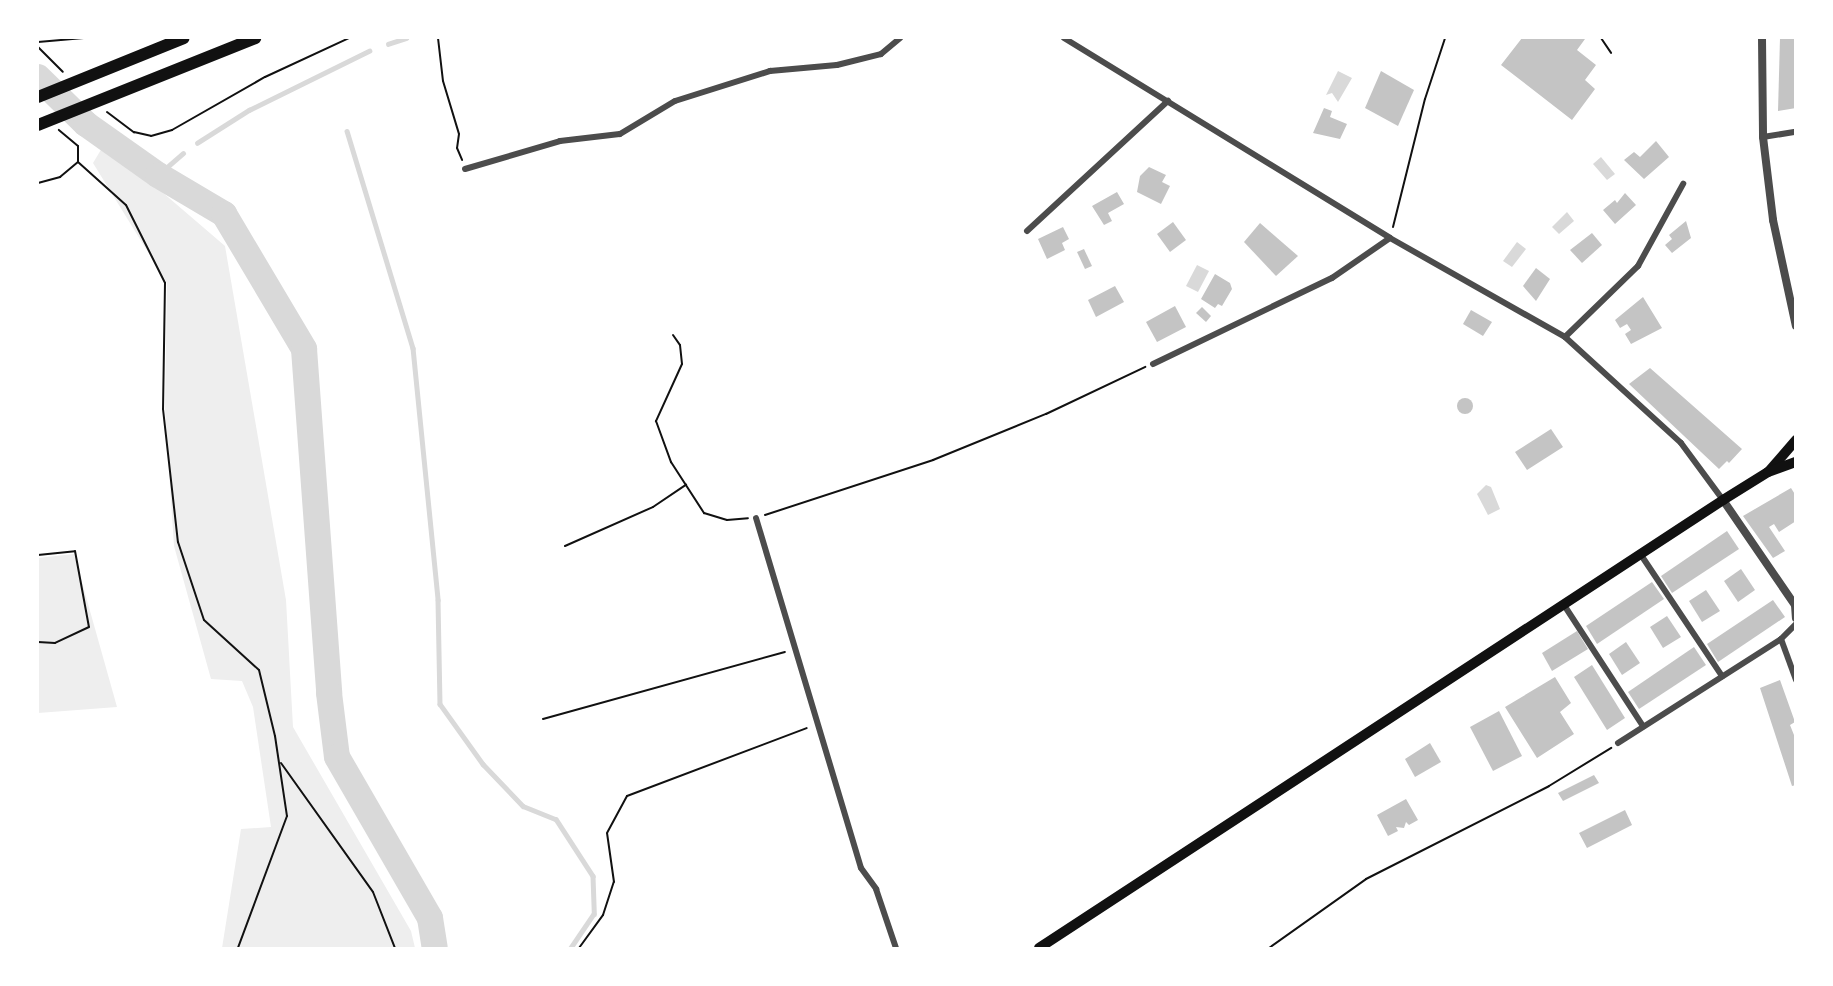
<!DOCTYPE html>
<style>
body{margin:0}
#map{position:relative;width:1833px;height:986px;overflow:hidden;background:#fff;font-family:"PT Sans",sans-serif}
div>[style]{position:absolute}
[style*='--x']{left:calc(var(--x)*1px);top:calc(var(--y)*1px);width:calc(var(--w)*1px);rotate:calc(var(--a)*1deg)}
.green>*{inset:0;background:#eee}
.water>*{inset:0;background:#d9d9d9}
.stream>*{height:4.5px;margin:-2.25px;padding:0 2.25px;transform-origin:2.25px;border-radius:2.25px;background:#d9d9d9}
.river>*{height:26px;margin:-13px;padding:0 13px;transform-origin:13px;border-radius:13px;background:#d9d9d9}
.building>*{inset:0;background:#c4c4c4}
.round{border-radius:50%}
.path>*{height:2px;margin:-1px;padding:0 1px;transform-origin:1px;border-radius:1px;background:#111}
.minor>*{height:6px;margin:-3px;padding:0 3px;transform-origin:3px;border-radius:3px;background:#4c4c4c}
.tertiary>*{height:8px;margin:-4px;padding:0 4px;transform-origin:4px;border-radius:4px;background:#4c4c4c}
.primary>*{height:10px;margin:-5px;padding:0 5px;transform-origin:5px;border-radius:5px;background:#111}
.motorway>*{height:12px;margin:-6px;padding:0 6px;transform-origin:6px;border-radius:6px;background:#111}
span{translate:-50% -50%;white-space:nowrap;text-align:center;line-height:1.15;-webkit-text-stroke:5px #fff;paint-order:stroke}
.frame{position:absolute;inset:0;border:39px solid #fff;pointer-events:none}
</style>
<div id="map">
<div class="green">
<div style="clip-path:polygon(105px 143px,225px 246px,286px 600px,293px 727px,411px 931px,415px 948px,222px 948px,241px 829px,271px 827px,253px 707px,242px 681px,211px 679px,174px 546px,165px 409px,167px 283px,93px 163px)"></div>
<div style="clip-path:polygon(74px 554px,117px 707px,38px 713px,38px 558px)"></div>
</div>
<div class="water">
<div style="clip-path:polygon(1338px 71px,1352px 78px,1338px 102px,1332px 93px,1326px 95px)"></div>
<div style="clip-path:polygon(1601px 157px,1615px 174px,1607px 180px,1593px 164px)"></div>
<div style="clip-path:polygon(1567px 212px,1574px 221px,1559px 234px,1552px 227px)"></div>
<div style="clip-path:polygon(1517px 242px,1526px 249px,1512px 267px,1503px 261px)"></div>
<div style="clip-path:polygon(1197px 265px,1209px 271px,1198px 292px,1186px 286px)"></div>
<div style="clip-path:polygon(1486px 485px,1491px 487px,1500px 509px,1488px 515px,1477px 494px)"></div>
</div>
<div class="stream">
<div style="--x:388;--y:44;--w:19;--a:-18"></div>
<div style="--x:347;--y:131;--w:227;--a:73.1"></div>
<div style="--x:413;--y:348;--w:253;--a:84.3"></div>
<div style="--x:438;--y:600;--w:104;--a:88.9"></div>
<div style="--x:440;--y:704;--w:74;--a:54.4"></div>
<div style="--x:483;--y:764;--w:58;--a:46.4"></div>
<div style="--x:523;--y:806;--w:35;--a:22"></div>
<div style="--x:556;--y:819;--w:68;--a:57"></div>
<div style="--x:593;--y:876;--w:38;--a:88"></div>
<div style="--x:594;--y:914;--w:41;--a:124.1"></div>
<div style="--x:197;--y:143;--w:62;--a:-32.4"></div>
<div style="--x:249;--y:110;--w:134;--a:-26.2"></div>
<div style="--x:158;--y:175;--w:33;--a:-41"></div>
</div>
<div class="river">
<div style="--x:38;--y:77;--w:67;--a:44.4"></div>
<div style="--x:86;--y:124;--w:88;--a:35.3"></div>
<div style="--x:158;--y:175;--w:77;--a:30.6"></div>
<div style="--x:224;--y:214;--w:157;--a:59.3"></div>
<div style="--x:304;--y:349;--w:345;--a:85.8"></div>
<div style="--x:329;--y:693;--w:64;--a:82.9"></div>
<div style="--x:337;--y:757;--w:186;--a:60"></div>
<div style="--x:430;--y:918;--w:30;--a:81"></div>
</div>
<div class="building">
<div style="clip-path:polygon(1522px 38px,1585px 39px,1577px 50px,1596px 65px,1585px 80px,1595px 89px,1572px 120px,1501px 65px)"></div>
<div style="clip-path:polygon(1780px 38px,1796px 38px,1796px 108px,1778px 111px)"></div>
<div style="clip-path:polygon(1381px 71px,1414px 90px,1398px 126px,1365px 108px)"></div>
<div style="clip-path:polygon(1324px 108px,1332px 111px,1330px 117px,1347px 124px,1340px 139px,1313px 133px)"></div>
<div style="clip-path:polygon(1656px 141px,1669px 157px,1644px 179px,1624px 160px,1634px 152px,1640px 157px)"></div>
<div style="clip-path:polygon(1149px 167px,1166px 175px,1162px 182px,1170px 186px,1161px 204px,1137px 192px,1140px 176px)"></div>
<div style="clip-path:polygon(1117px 192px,1124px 204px,1108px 213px,1112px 221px,1104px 225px,1092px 206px)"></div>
<div style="clip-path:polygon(1625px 193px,1636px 205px,1615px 224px,1603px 210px,1615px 200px,1617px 203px)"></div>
<div style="clip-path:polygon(1686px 221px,1691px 238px,1672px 253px,1665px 245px,1672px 239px,1669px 235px)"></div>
<div style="clip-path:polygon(1173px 222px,1186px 240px,1170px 252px,1157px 234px)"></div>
<div style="clip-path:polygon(1260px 223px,1298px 256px,1276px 276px,1244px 242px)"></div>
<div style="clip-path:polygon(1063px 227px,1069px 239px,1062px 243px,1065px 250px,1047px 259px,1038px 239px)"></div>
<div style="clip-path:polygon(1592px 233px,1602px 245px,1582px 263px,1570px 250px)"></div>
<div style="clip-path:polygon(1084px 249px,1092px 266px,1085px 269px,1077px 252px)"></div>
<div style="clip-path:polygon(1536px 268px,1550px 279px,1536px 301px,1523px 286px)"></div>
<div style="clip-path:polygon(1215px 274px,1230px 283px,1232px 289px,1222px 306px,1218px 304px,1215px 308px,1201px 299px)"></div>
<div style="clip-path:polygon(1115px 286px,1124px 302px,1096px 317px,1088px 300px)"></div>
<div style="clip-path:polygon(1643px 297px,1662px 328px,1631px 344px,1625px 334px,1631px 330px,1627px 324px,1620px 328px,1615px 320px)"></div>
<div style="clip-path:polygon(1175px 306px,1186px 327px,1157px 342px,1146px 322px)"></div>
<div style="clip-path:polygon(1202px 307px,1211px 316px,1206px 322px,1196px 313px)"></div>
<div style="clip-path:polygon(1471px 310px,1492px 322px,1483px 336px,1463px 324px)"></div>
<div style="clip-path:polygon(1650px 368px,1742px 449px,1729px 463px,1727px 461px,1719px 469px,1629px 384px)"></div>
<div class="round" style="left:1457px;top:398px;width:16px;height:16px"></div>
<div style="clip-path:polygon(1551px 429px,1563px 447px,1527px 470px,1515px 452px)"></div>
<div style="clip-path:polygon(1791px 488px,1796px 496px,1796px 521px,1779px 532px,1774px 524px,1769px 527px,1785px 551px,1773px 558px,1743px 516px)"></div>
<div style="clip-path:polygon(1727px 531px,1739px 549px,1672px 593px,1661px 576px)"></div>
<div style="clip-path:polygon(1741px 569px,1755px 590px,1738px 602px,1724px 581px)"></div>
<div style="clip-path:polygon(1652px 582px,1664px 599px,1597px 644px,1586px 626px)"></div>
<div style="clip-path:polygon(1706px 590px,1720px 611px,1702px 622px,1689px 601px)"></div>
<div style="clip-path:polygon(1773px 600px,1785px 617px,1718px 662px,1707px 644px)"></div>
<div style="clip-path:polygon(1667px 616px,1681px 637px,1663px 648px,1650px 627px)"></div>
<div style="clip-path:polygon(1577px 631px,1588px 649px,1552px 671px,1542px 653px)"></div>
<div style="clip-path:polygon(1626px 642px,1640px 663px,1622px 675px,1609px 654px)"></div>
<div style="clip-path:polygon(1694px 647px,1706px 665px,1639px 709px,1628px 692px)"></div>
<div style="clip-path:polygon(1592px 665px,1625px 718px,1607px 730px,1574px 677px)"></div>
<div style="clip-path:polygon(1555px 677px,1571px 703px,1560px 712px,1574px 734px,1537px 758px,1505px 707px)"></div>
<div style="clip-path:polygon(1780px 680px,1795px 722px,1790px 725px,1796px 740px,1796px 785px,1792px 786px,1760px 688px)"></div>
<div style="clip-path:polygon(1499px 711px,1522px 756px,1493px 771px,1470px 727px)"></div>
<div style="clip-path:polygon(1430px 743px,1441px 762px,1415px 777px,1405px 759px)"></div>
<div style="clip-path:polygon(1594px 775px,1599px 783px,1563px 801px,1558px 793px)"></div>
<div style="clip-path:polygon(1406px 799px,1418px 820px,1409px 825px,1406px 822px,1404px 828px,1396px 827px,1398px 831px,1388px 836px,1377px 815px)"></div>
<div style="clip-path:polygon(1625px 810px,1632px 825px,1587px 848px,1579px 833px)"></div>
</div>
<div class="path">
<div style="--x:438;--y:38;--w:43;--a:83.4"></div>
<div style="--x:443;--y:81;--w:55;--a:73.2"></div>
<div style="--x:459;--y:134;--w:14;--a:98"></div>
<div style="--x:457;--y:148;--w:13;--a:67"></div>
<div style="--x:1601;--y:38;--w:18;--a:56"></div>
<div style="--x:38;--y:42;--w:46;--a:-5"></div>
<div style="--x:38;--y:47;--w:35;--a:45"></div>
<div style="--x:107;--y:112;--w:34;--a:37"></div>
<div style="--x:134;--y:132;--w:17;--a:13"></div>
<div style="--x:151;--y:136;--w:22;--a:-16"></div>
<div style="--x:172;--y:130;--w:107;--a:-29.7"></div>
<div style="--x:265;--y:77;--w:93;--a:-24.9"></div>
<div style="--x:78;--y:162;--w:64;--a:41.9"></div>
<div style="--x:126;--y:205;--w:87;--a:63.4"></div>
<div style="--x:165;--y:283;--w:126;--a:90.9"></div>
<div style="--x:163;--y:409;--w:134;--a:83.6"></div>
<div style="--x:178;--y:542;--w:82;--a:71.6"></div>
<div style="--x:204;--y:620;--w:74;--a:42.3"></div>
<div style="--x:259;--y:670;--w:68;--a:76.4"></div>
<div style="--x:275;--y:736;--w:81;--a:81.5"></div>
<div style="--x:287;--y:816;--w:141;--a:110.4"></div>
<div style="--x:38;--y:183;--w:23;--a:-15"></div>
<div style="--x:60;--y:177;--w:23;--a:-40"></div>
<div style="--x:78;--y:162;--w:16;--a:-90"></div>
<div style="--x:78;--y:146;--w:25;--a:-140"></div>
<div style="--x:1393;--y:227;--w:132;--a:-76"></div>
<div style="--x:1425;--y:99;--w:64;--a:-71.8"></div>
<div style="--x:673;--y:335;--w:12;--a:55"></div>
<div style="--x:680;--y:345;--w:19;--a:84"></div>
<div style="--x:682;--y:364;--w:63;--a:114.5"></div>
<div style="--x:656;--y:421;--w:44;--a:69.9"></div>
<div style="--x:671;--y:462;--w:61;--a:57.1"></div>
<div style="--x:704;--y:513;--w:24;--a:17"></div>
<div style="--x:727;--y:520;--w:21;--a:-5"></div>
<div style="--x:765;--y:515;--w:177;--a:-18.1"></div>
<div style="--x:933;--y:460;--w:122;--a:-22.2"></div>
<div style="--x:1046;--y:414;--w:110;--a:-25.4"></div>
<div style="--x:565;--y:546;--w:96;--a:-23.9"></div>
<div style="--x:653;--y:507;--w:40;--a:-34"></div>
<div style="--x:38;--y:555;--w:37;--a:-6"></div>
<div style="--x:75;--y:551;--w:77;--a:79.6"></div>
<div style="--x:89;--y:627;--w:38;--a:155"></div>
<div style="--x:55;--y:643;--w:17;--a:-177"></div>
<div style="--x:543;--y:719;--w:251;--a:-15.5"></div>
<div style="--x:281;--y:763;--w:158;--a:54.5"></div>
<div style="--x:373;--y:892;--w:60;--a:68.6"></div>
<div style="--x:579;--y:948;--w:41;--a:-54"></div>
<div style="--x:603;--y:915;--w:35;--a:-72"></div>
<div style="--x:614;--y:882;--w:49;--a:-98.1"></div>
<div style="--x:607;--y:833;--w:42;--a:-61.6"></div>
<div style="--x:627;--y:796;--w:192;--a:-20.7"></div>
<div style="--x:1269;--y:948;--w:119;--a:-35.4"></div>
<div style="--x:1366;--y:879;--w:205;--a:-26.9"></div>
<div style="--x:1549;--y:786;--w:73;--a:-31.5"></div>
</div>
<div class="minor">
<div style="--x:1064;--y:38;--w:382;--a:31.5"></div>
<div style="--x:1390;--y:238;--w:201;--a:29.5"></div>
<div style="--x:1565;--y:337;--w:157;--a:42.4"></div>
<div style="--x:1681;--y:443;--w:71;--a:53.6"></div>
<div style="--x:1763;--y:137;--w:33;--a:-9"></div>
<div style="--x:465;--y:169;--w:99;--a:-16.4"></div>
<div style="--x:560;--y:141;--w:60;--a:-6.7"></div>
<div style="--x:620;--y:134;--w:64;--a:-31"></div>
<div style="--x:675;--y:101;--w:100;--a:-17.5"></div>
<div style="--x:770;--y:71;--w:67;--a:-5.1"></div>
<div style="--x:837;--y:65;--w:45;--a:-14"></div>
<div style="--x:881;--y:54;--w:25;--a:-40"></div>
<div style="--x:1027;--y:231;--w:192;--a:-42.7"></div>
<div style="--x:1565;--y:337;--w:102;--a:-44.2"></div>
<div style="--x:1638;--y:266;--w:94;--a:-61.2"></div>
<div style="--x:1153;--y:364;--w:199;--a:-25.7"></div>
<div style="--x:1332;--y:278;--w:70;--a:-34.6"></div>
<div style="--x:756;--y:518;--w:365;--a:73.3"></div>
<div style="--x:861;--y:868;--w:26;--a:54"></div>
<div style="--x:876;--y:889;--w:62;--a:71.3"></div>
<div style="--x:1641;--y:555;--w:146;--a:56.2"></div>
<div style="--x:1564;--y:605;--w:145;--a:56.9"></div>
<div style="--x:1781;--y:639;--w:44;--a:69.9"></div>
<div style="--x:1618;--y:743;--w:193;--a:-32.5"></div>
<div style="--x:1781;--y:639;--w:21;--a:-45"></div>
</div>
<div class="tertiary">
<div style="--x:1762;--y:38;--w:99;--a:89.4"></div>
<div style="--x:1763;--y:137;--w:84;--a:83.1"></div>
<div style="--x:1773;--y:220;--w:108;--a:77.8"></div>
<div style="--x:1723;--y:500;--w:127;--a:55.6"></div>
<div style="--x:1795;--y:605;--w:13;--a:86"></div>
</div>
<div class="primary">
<div style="--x:1770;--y:470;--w:40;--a:-49"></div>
<div style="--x:1039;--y:948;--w:818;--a:-33.22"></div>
<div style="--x:1723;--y:500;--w:53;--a:-31.9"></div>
<div style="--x:1768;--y:472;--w:30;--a:-20"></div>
</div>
<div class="motorway">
<div style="--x:38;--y:97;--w:157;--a:-22"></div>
<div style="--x:38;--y:125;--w:234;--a:-21.8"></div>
</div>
<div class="frame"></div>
</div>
